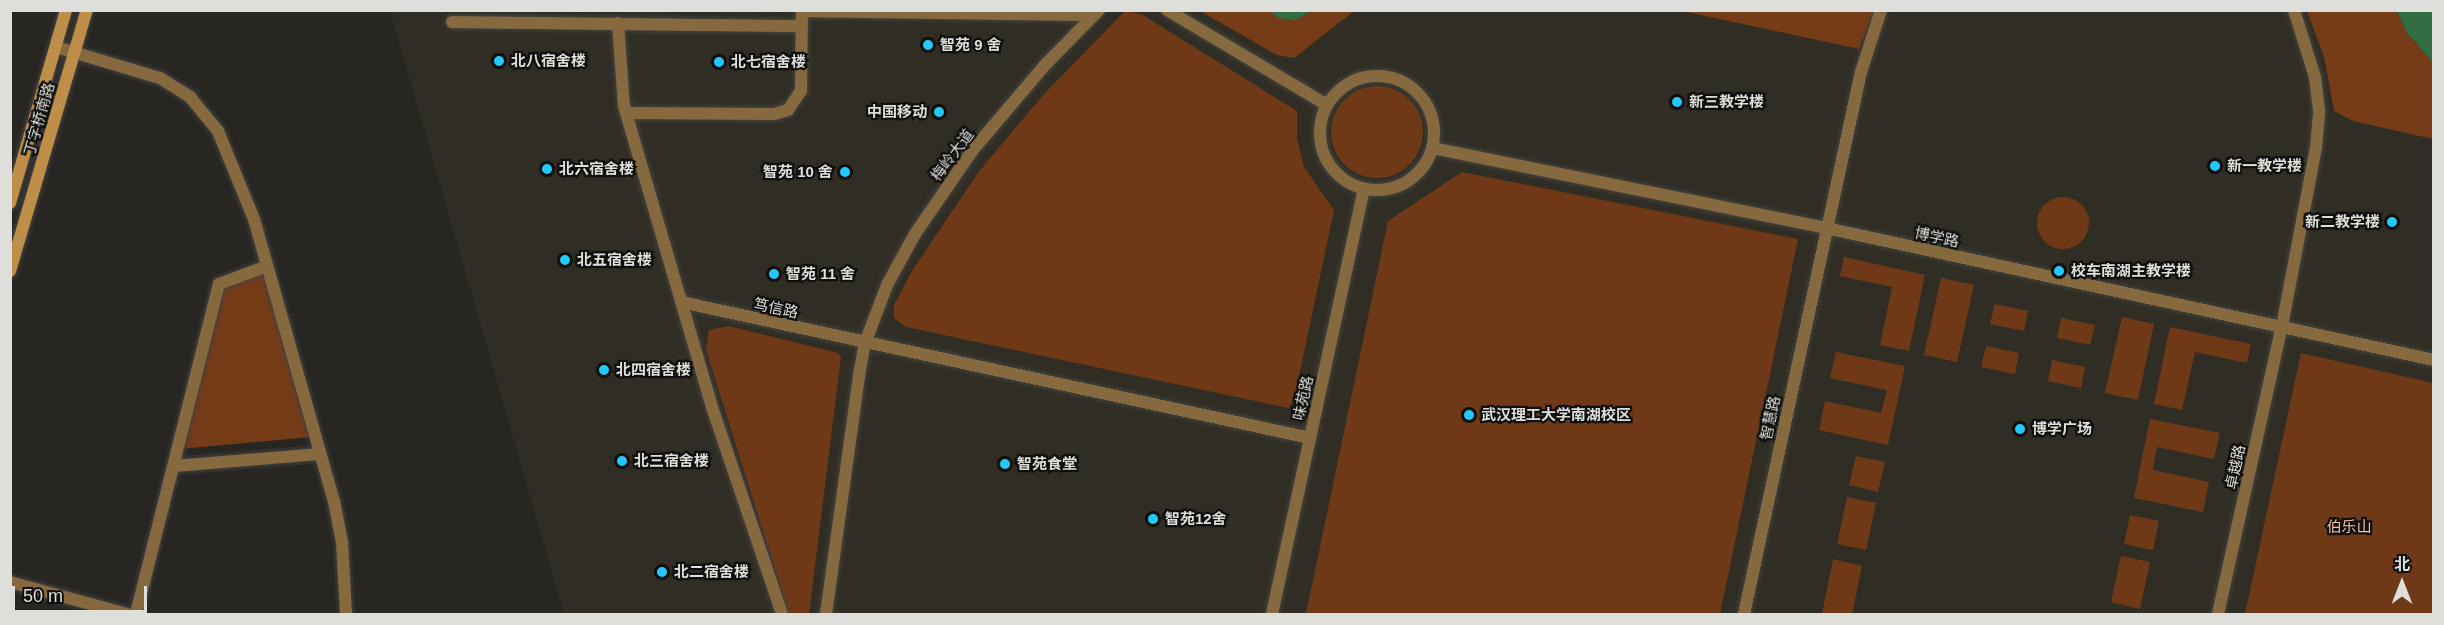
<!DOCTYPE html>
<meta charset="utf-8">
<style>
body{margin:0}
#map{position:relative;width:2444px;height:625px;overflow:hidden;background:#272622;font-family:Helvetica,"Noto Sans SC",sans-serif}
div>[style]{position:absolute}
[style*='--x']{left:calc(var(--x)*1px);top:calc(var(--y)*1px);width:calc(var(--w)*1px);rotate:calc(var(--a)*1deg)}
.built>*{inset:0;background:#302e24}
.green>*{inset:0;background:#6f3918}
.round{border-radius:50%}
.forest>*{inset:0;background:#763b17}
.water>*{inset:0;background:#316d41}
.roads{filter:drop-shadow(0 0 2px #444340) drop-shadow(0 0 2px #444340)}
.minor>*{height:12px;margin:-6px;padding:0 6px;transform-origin:6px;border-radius:6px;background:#87693f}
.minor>.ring{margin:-6px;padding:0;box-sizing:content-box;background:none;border:12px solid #87693f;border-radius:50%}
.secondary>*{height:12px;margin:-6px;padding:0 6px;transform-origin:6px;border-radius:6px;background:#bf8f49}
.dots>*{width:16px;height:16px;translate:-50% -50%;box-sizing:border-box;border:3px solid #0f0f0d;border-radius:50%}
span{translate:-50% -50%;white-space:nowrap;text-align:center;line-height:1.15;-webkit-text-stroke:4.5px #0f0f0d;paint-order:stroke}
.poi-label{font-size:15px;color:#dededb;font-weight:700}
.left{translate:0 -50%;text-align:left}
.right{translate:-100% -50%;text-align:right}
.street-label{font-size:15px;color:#dededb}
.park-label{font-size:15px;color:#f6bfa2}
.frame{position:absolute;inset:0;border:12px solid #dededb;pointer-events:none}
.north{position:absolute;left:2372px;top:553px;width:60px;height:60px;-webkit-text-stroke:4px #0f0f0d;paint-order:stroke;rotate:0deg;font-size:16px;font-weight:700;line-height:24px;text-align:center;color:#dededb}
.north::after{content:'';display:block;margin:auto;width:21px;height:27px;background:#dededb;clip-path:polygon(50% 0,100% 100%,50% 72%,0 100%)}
.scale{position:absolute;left:12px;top:586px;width:135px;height:27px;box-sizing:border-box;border:3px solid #dededb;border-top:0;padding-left:8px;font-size:18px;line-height:21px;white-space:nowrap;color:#dededb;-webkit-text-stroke:4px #0f0f0d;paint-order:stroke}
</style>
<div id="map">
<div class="built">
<div style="clip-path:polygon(390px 11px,2433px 11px,2433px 614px,564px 614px)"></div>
</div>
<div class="green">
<div style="clip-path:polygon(1125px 11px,1141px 14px,1297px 111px,1297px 139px,1304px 167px,1334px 210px,1294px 400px,1288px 408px,906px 327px,894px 318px,894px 305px,912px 271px,980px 170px,1044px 94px)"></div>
<div class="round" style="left:1331px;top:86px;width:92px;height:92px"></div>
<div style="clip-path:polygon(1462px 172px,1798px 239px,1720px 614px,1306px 614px,1388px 221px)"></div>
<div class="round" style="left:2037px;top:197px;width:52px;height:52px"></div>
<div style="clip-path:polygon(1844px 257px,1925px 275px,1909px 351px,1880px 345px,1892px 287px,1840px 276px)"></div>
<div style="clip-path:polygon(1941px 278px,1974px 285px,1957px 362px,1924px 355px)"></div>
<div style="clip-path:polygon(1995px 304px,2028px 311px,2024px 331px,1990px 324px)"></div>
<div style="clip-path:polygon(2122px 317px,2154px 324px,2138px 400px,2105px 393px)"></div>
<div style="clip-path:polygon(2061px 318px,2095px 325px,2090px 345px,2057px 338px)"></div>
<div style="clip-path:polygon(729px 326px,838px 353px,841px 357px,809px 614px,789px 614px,706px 350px,709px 330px)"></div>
<div style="clip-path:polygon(2170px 327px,2251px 344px,2247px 363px,2195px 352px,2182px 410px,2154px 404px)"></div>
<div style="clip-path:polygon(1986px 346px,2019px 353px,2015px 374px,1981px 367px)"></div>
<div style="clip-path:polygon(1836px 352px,1905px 366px,1888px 445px,1819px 430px,1825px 401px,1881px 413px,1887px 390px,1830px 378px)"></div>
<div style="clip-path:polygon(2301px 353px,2433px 383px,2433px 614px,2245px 614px)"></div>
<div style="clip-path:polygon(2052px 360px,2085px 367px,2081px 388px,2048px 381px)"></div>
<div style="clip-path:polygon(2150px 419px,2220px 433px,2214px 459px,2157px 447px,2153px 470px,2209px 482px,2203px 512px,2134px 498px)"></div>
<div style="clip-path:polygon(1856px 456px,1885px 462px,1878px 492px,1849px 485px)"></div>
<div style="clip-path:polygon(1847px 497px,1876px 503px,1866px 550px,1837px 544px)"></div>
<div style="clip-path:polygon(2130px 515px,2159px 521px,2153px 550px,2124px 544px)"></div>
<div style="clip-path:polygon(2121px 556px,2150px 562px,2140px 609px,2111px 602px)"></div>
<div style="clip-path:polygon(1833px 559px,1862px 566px,1852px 614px,1822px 614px)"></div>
</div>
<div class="forest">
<div style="clip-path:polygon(1200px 11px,1270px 11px,1296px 20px,1311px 11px,1354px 11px,1294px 58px,1277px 55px)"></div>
<div style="clip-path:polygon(1682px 11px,1874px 11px,1859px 49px)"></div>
<div style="clip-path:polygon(2307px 11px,2397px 11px,2407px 33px,2433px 63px,2433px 139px,2353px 121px,2334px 111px,2324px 57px)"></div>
<div style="clip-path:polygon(265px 267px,313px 437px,179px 449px,219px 284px)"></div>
</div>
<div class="water">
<div style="clip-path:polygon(1270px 11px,1311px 11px,1296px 20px,1278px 18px)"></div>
<div style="clip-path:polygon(2397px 11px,2433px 11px,2433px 63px,2407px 33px)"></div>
</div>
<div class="roads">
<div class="minor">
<div style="--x:1167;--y:10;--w:186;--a:30.7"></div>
<div style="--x:452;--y:22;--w:350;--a:0.7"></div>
<div style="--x:618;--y:23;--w:83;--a:85.9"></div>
<div style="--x:624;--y:106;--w:317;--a:73.7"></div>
<div style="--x:713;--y:410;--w:215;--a:71.3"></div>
<div style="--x:56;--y:47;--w:109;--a:16.6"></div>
<div style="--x:160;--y:78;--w:36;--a:32"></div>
<div style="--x:190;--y:97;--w:44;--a:50.5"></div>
<div style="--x:218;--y:131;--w:95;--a:67.8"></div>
<div style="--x:254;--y:219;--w:293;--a:74.2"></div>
<div style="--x:334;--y:501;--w:42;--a:79"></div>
<div style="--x:342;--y:542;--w:72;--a:86.8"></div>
<div class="ring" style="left:1320px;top:76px;width:102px;height:102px"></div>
<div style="--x:626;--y:113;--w:148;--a:0.4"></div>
<div style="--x:774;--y:114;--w:15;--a:-16"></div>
<div style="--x:788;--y:110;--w:23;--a:-56"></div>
<div style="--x:801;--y:91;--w:80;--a:-89.3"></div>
<div style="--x:802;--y:11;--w:292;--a:0.8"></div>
<div style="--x:1433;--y:148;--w:401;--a:11.5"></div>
<div style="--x:1826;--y:228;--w:622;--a:12.25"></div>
<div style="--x:681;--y:302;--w:644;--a:12.2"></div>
<div style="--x:174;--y:466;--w:145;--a:-4.7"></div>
<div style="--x:10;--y:582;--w:121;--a:15.3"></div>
<div style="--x:136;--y:614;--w:340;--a:-75.9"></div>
<div style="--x:219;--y:284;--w:49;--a:-20.3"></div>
<div style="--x:826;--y:614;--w:246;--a:-82.1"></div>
<div style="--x:860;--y:370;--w:27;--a:-80"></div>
<div style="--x:865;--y:343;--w:62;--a:-69.2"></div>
<div style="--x:887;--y:285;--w:58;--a:-61.2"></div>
<div style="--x:915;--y:234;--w:101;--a:-55.5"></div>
<div style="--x:972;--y:151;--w:111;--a:-49.7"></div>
<div style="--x:1044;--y:66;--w:78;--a:-45.5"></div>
<div style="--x:1272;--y:614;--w:435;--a:-77.8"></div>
<div style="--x:1744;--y:614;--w:554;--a:-77.82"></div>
<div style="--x:1861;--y:72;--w:65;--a:-72.1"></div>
<div style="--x:2218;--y:614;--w:295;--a:-77.5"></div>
<div style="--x:2282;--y:326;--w:181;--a:-79.2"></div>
<div style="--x:2316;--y:148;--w:38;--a:-85"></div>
<div style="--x:2319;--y:110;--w:33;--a:-97"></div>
<div style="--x:2315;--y:77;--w:70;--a:-107.4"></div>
</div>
<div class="secondary">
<div style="--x:10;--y:203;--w:201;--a:-73.8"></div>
<div style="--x:10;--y:271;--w:272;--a:-73.6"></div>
</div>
</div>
<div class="dots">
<div style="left:928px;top:45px;background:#21c9fd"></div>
<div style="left:499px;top:61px;background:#21c9fd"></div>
<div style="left:719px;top:62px;background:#21c9fd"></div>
<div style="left:1677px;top:102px;background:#21c9fd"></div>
<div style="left:939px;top:112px;background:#21c9fd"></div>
<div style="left:2215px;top:166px;background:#21c9fd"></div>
<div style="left:547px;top:169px;background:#21c9fd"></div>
<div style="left:845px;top:172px;background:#21c9fd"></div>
<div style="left:2392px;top:222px;background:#21c9fd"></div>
<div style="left:565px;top:260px;background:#21c9fd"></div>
<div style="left:2059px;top:271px;background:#21c9fd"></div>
<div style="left:774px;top:274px;background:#21c9fd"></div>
<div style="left:604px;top:370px;background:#21c9fd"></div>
<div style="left:1469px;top:415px;background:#21c9fd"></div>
<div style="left:2020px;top:429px;background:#21c9fd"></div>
<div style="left:622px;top:461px;background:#21c9fd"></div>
<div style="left:1005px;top:464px;background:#21c9fd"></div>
<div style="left:1153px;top:519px;background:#21c9fd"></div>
<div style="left:662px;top:572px;background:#21c9fd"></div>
</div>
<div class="poi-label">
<span class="left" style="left:940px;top:45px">智苑 9 舍</span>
<span class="left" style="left:511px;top:61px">北八宿舍楼</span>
<span class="left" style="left:731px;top:62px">北七宿舍楼</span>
<span class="left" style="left:1689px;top:102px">新三教学楼</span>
<span class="right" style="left:927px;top:112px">中国移动</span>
<span class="left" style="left:2227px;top:166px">新一教学楼</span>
<span class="left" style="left:559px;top:169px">北六宿舍楼</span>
<span class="right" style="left:833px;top:172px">智苑 10 舍</span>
<span class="right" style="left:2380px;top:222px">新二教学楼</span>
<span class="left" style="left:577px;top:260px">北五宿舍楼</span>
<span class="left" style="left:2071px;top:271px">校车南湖主教学楼</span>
<span class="left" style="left:786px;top:274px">智苑 11 舍</span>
<span class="left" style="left:616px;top:370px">北四宿舍楼</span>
<span class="left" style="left:1481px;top:415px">武汉理工大学南湖校区</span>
<span class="left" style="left:2032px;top:429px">博学广场</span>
<span class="left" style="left:634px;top:461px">北三宿舍楼</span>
<span class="left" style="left:1017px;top:464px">智苑食堂</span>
<span class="left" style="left:1165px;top:519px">智苑12舍</span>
<span class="left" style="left:674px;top:572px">北二宿舍楼</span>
</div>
<div class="street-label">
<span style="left:39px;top:119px;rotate:-74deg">丁字桥南路</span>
<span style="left:952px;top:155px;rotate:-53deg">梅岭大道</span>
<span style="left:1937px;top:237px;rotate:12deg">博学路</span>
<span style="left:776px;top:308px;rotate:12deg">笃信路</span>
<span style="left:1303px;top:398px;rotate:-78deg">味苑路</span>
<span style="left:1770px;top:418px;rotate:-78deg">智慧路</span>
<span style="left:2235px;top:467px;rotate:-78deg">卓越路</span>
</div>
<div class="park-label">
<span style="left:2349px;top:527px">伯乐山</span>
</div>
<div class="frame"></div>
<div class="north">北</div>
<div class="scale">50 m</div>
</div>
